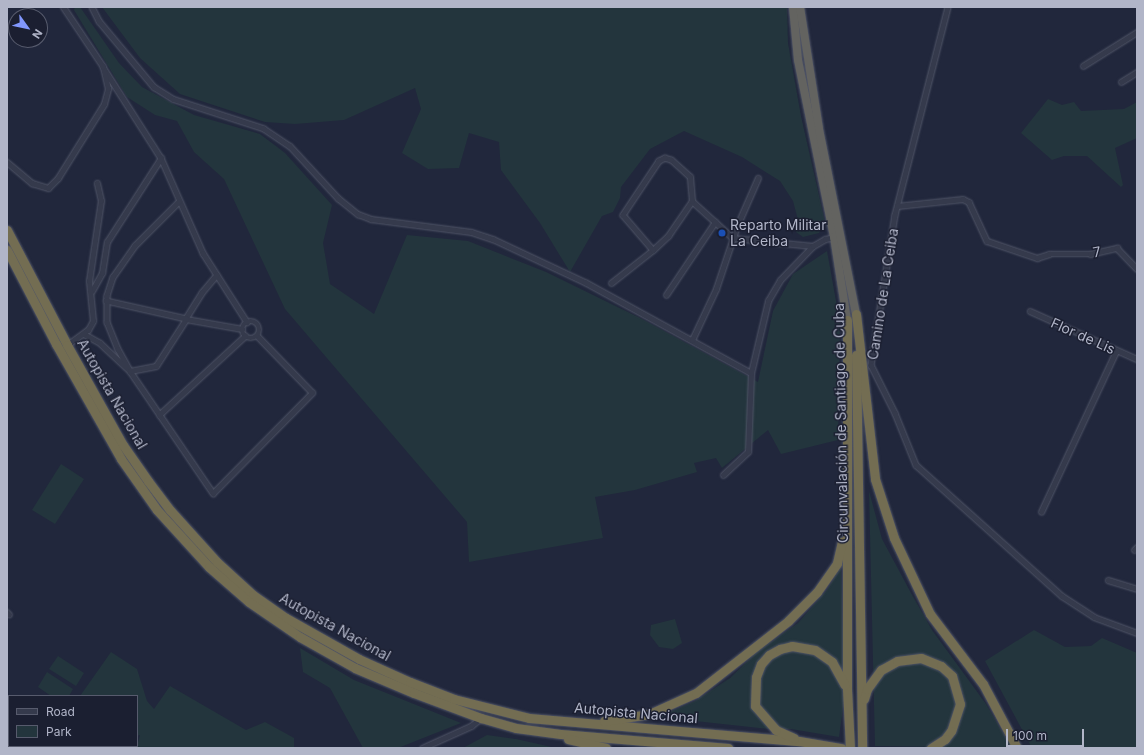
<!DOCTYPE html>
<meta charset="utf-8">
<style>
body{margin:0}
#map{position:relative;width:1144px;height:755px;overflow:hidden;background:#21273c;font-family:Inter,sans-serif}
div>[style]{position:absolute}
[style*='--x']{left:calc(var(--x)*1px);top:calc(var(--y)*1px);width:calc(var(--w)*1px);rotate:calc(var(--a)*1deg)}
.green>*{inset:0;background:#23353d}
.roads{filter:drop-shadow(0 0 1px #505567) drop-shadow(0 0 1px #505567)}
.minor>*{height:4.5px;margin:-2.25px;padding:0 2.25px;transform-origin:2.25px;border-radius:2.25px;background:#353a4c}
.minor>.ring{margin:-2.25px;padding:0;box-sizing:content-box;background:none;border:4.5px solid #353a4c;border-radius:50%}
.trunk>*{height:8px;margin:-4px;padding:0 4px;transform-origin:4px;border-radius:4px;background:#636360}
.motorway>*{height:9px;margin:-4.5px;padding:0 4.5px;transform-origin:4.5px;border-radius:4.5px;background:#736d52}
.dots>*{width:11px;height:11px;translate:-50% -50%;box-sizing:border-box;border:2px solid #1b1f31;border-radius:50%}
span{translate:-50% -50%;white-space:nowrap;text-align:center;line-height:1.15;-webkit-text-stroke:3px #1b1f31;paint-order:stroke}
.poi-label{font-size:14px;color:#b1b5c8}
.left{translate:0 -50%;text-align:left}
.street-label{font-size:14px;color:#b1b5c8}
.frame{position:absolute;inset:0;border:8px solid #b1b5c8;pointer-events:none}
.legend{position:absolute;left:8px;top:695px;width:130px;height:52px;box-sizing:border-box;background:#1b1f31;border:1px solid #575b6d;margin:0;padding:5px 7px;list-style:none;font-size:12px;color:#b1b5c8}
.legend li{display:flex;align-items:center;gap:8px;height:20px}
.legend b{width:20px;border:1px solid #575b6d}
.north{position:absolute;left:8px;top:8px;width:40px;height:40px;box-sizing:border-box;background:#1b1f31;border:1px solid #575b6d;border-radius:50%;rotate:123deg;font-size:11px;font-weight:700;line-height:16px;text-align:center;color:#b1b5c8}
.north::after{content:'';display:block;margin:auto;width:14px;height:18px;background:#8197fd;clip-path:polygon(50% 0,100% 100%,50% 72%,0 100%)}
.scale{position:absolute;left:1006px;top:729px;width:78px;height:18px;box-sizing:border-box;border:2px solid #b1b5c8;border-top:0;padding-left:5px;font-size:12px;line-height:14px;white-space:nowrap;color:#b1b5c8;-webkit-text-stroke:3px #1b1f31;paint-order:stroke}
</style>
<div id="map">
<div class="green">
<div style="clip-path:polygon(75px 7px,80px 7px,119px 63px,142px 87px,194px 115px,260px 134px,285px 153px,332px 205px,323px 243px,330px 284px,374px 314px,407px 235px,468px 241px,546px 272px,642px 319px,758px 382px,773px 311px,793px 274px,827px 251px,840px 323px,838px 440px,781px 454px,768px 430px,722px 468px,716px 458px,694px 463px,697px 472px,635px 490px,595px 497px,603px 538px,469px 562px,467px 522px,285px 309px,224px 179px,194px 152px,177px 121px,155px 115px,127px 97px,74px 10px)"></div>
<div style="clip-path:polygon(102px 7px,787px 7px,788px 43px,801px 116px,825px 222px,819px 233px,803px 237px,796px 232px,798px 220px,793px 201px,780px 181px,742px 157px,684px 131px,650px 149px,621px 187px,620px 198px,613px 212px,602px 216px,570px 272px,540px 223px,501px 170px,499px 142px,469px 133px,459px 168px,428px 169px,402px 153px,421px 109px,415px 88px,344px 120px,295px 124px,265px 122px,180px 94px,140px 58px)"></div>
<div style="clip-path:polygon(1048px 99px,1062px 105px,1074px 102px,1081px 111px,1124px 109px,1137px 102px,1137px 138px,1115px 148px,1123px 185px,1121px 187px,1087px 156px,1064px 156px,1052px 160px,1021px 133px)"></div>
<div style="clip-path:polygon(61px 464px,84px 479px,55px 524px,32px 510px)"></div>
<div style="clip-path:polygon(869px 491px,882px 539px,911px 593px,932px 630px,986px 704px,1012px 748px,875px 746px)"></div>
<div style="clip-path:polygon(841px 567px,845px 693px,839px 737px,791px 729px,769px 729px,658px 717px,695px 701px,730px 678px,758px 651px,798px 623px,826px 591px)"></div>
<div style="clip-path:polygon(675px 619px,682px 643px,673px 649px,659px 647px,650px 635px,651px 625px)"></div>
<div style="clip-path:polygon(1034px 630px,1065px 647px,1091px 646px,1102px 638px,1137px 653px,1137px 748px,1032px 748px,985px 661px)"></div>
<div style="clip-path:polygon(300px 648px,354px 680px,461px 723px,398px 748px,363px 748px,330px 688px,303px 672px)"></div>
<div style="clip-path:polygon(111px 652px,137px 669px,147px 701px,154px 709px,170px 686px,246px 730px,265px 722px,294px 738px,294px 748px,132px 748px,137px 746px,140px 735px,137px 736px,137px 696px,80px 696px)"></div>
<div style="clip-path:polygon(58px 656px,84px 673px,76px 686px,49px 669px)"></div>
<div style="clip-path:polygon(47px 672px,73px 689px,69px 696px,51px 696px,38px 687px)"></div>
<div style="clip-path:polygon(487px 735px,516px 739px,556px 748px,463px 748px)"></div>
<div style="clip-path:polygon(32px 746px,111px 746px,29px 748px)"></div>
</div>
<div class="roads">
<div class="minor">
<div style="--x:92;--y:7;--w:16;--a:63"></div>
<div style="--x:99;--y:21;--w:86;--a:50.2"></div>
<div style="--x:154;--y:87;--w:22;--a:32"></div>
<div style="--x:173;--y:99;--w:95;--a:17.9"></div>
<div style="--x:263;--y:128;--w:32;--a:34"></div>
<div style="--x:290;--y:146;--w:71;--a:47.3"></div>
<div style="--x:338;--y:198;--w:26;--a:39"></div>
<div style="--x:358;--y:214;--w:14;--a:21"></div>
<div style="--x:371;--y:219;--w:101;--a:7.4"></div>
<div style="--x:471;--y:232;--w:23;--a:18"></div>
<div style="--x:493;--y:239;--w:102;--a:25.1"></div>
<div style="--x:585;--y:282;--w:189;--a:28.7"></div>
<div style="--x:948;--y:7;--w:215;--a:104.3"></div>
<div style="--x:895;--y:215;--w:152;--a:99.1"></div>
<div style="--x:871;--y:365;--w:54;--a:63.4"></div>
<div style="--x:895;--y:413;--w:56;--a:68"></div>
<div style="--x:916;--y:465;--w:196;--a:41.9"></div>
<div style="--x:1062;--y:596;--w:38;--a:33"></div>
<div style="--x:1094;--y:617;--w:46;--a:20.4"></div>
<div style="--x:1083;--y:66;--w:64;--a:-32.2"></div>
<div style="--x:103;--y:67;--w:108;--a:57.5"></div>
<div style="--x:161;--y:158;--w:104;--a:66.1"></div>
<div style="--x:203;--y:253;--w:82;--a:57.5"></div>
<div style="--x:1121;--y:82;--w:19;--a:-32"></div>
<div style="--x:7;--y:162;--w:33;--a:40"></div>
<div style="--x:32;--y:183;--w:17;--a:17"></div>
<div style="--x:48;--y:188;--w:14;--a:-45"></div>
<div style="--x:58;--y:178;--w:87;--a:-58.1"></div>
<div style="--x:104;--y:104;--w:16;--a:-75"></div>
<div style="--x:108;--y:89;--w:23;--a:-103"></div>
<div style="--x:103;--y:67;--w:72;--a:-123.7"></div>
<div style="--x:692;--y:201;--w:55;--a:42.1"></div>
<div style="--x:733;--y:238;--w:80;--a:5.7"></div>
<div style="--x:179;--y:202;--w:62;--a:135"></div>
<div style="--x:135;--y:246;--w:38;--a:125"></div>
<div style="--x:113;--y:277;--w:20;--a:108"></div>
<div style="--x:107;--y:296;--w:26;--a:90"></div>
<div style="--x:107;--y:322;--w:29;--a:68"></div>
<div style="--x:118;--y:349;--w:25;--a:61"></div>
<div style="--x:130;--y:371;--w:148;--a:55.8"></div>
<div style="--x:213;--y:493;--w:141;--a:-45.3"></div>
<div style="--x:312;--y:393;--w:79;--a:-134"></div>
<div style="--x:897;--y:206;--w:66;--a:-6.1"></div>
<div style="--x:963;--y:199;--w:7;--a:27"></div>
<div style="--x:969;--y:202;--w:43;--a:65.2"></div>
<div style="--x:987;--y:241;--w:53;--a:18.8"></div>
<div style="--x:1037;--y:258;--w:13;--a:-18"></div>
<div style="--x:1049;--y:254;--w:41;--a:0"></div>
<div style="--x:1090;--y:254;--w:28;--a:-13"></div>
<div style="--x:1117;--y:248;--w:29;--a:46"></div>
<div style="--x:217;--y:275;--w:23;--a:130"></div>
<div style="--x:202;--y:293;--w:31;--a:122"></div>
<div style="--x:186;--y:319;--w:57;--a:10.1"></div>
<div style="--x:611;--y:283;--w:53;--a:-38.2"></div>
<div style="--x:653;--y:250;--w:21;--a:-43"></div>
<div style="--x:668;--y:236;--w:42;--a:-55.6"></div>
<div style="--x:692;--y:201;--w:24;--a:-95"></div>
<div style="--x:690;--y:177;--w:25;--a:-138"></div>
<div style="--x:671;--y:160;--w:6;--a:-162"></div>
<div style="--x:665;--y:158;--w:7;--a:153"></div>
<div style="--x:659;--y:161;--w:65;--a:123.7"></div>
<div style="--x:623;--y:215;--w:46;--a:49.4"></div>
<div style="--x:92;--y:291;--w:21;--a:-61"></div>
<div style="--x:102;--y:273;--w:31;--a:-81"></div>
<div style="--x:107;--y:242;--w:100;--a:-57.3"></div>
<div style="--x:666;--y:295;--w:88;--a:-56.1"></div>
<div style="--x:1030;--y:311;--w:117;--a:24.2"></div>
<div class="ring" style="left:242px;top:321px;width:13.5px;height:13.5px"></div>
<div style="--x:84;--y:334;--w:18;--a:29"></div>
<div style="--x:100;--y:343;--w:41;--a:43"></div>
<div style="--x:130;--y:371;--w:26;--a:-11"></div>
<div style="--x:156;--y:366;--w:56;--a:-57.4"></div>
<div style="--x:186;--y:319;--w:82;--a:-167.3"></div>
<div style="--x:692;--y:340;--w:56;--a:-64.8"></div>
<div style="--x:716;--y:289;--w:66;--a:-71.6"></div>
<div style="--x:737;--y:226;--w:52;--a:-66.4"></div>
<div style="--x:67;--y:345;--w:26;--a:-36"></div>
<div style="--x:88;--y:330;--w:10;--a:-61"></div>
<div style="--x:93;--y:321;--w:40;--a:-95.7"></div>
<div style="--x:89;--y:281;--w:81;--a:-81.5"></div>
<div style="--x:101;--y:201;--w:18;--a:-103"></div>
<div style="--x:159;--y:415;--w:117;--a:-42.6"></div>
<div style="--x:723;--y:475;--w:34;--a:-43"></div>
<div style="--x:748;--y:452;--w:79;--a:-87.8"></div>
<div style="--x:751;--y:373;--w:74;--a:-76.7"></div>
<div style="--x:768;--y:301;--w:24;--a:-60"></div>
<div style="--x:780;--y:280;--w:47;--a:-45.9"></div>
<div style="--x:813;--y:246;--w:14;--a:-30"></div>
<div style="--x:825;--y:239;--w:10;--a:-11"></div>
<div style="--x:1041;--y:512;--w:178;--a:-65"></div>
<div style="--x:1134;--y:550;--w:4;--a:-45"></div>
<div style="--x:1108;--y:580;--w:30;--a:17"></div>
<div style="--x:7;--y:612;--w:3;--a:45"></div>
<div style="--x:422;--y:748;--w:54;--a:-24.2"></div>
<div style="--x:471;--y:726;--w:13;--a:-39"></div>
</div>
<div class="trunk">
<div style="--x:793;--y:7;--w:53;--a:84.6"></div>
<div style="--x:798;--y:60;--w:181;--a:78.5"></div>
<div style="--x:834;--y:237;--w:84;--a:81.1"></div>
<div style="--x:800;--y:7;--w:123;--a:81.1"></div>
<div style="--x:819;--y:129;--w:189;--a:78.7"></div>
</div>
<div class="motorway">
<div style="--x:7;--y:230;--w:130;--a:62.4"></div>
<div style="--x:67;--y:345;--w:115;--a:60.8"></div>
<div style="--x:123;--y:445;--w:44;--a:55.2"></div>
<div style="--x:148;--y:481;--w:36;--a:53"></div>
<div style="--x:170;--y:510;--w:70;--a:47.9"></div>
<div style="--x:217;--y:562;--w:49;--a:42.5"></div>
<div style="--x:253;--y:595;--w:40;--a:34.9"></div>
<div style="--x:286;--y:618;--w:84;--a:29.3"></div>
<div style="--x:359;--y:659;--w:56;--a:24.3"></div>
<div style="--x:410;--y:682;--w:47;--a:21.1"></div>
<div style="--x:454;--y:699;--w:77;--a:14.2"></div>
<div style="--x:529;--y:718;--w:271;--a:4.9"></div>
<div style="--x:799;--y:741;--w:43;--a:9.5"></div>
<div style="--x:7;--y:250;--w:106;--a:62.5"></div>
<div style="--x:56;--y:344;--w:132;--a:60.5"></div>
<div style="--x:121;--y:459;--w:62;--a:54.8"></div>
<div style="--x:157;--y:510;--w:77;--a:47.6"></div>
<div style="--x:209;--y:567;--w:53;--a:41.2"></div>
<div style="--x:249;--y:602;--w:62;--a:34.5"></div>
<div style="--x:300;--y:637;--w:63;--a:29.4"></div>
<div style="--x:355;--y:668;--w:64;--a:23"></div>
<div style="--x:414;--y:693;--w:72;--a:20.5"></div>
<div style="--x:481;--y:718;--w:36;--a:16"></div>
<div style="--x:516;--y:728;--w:45;--a:7.6"></div>
<div style="--x:561;--y:734;--w:168;--a:4.8"></div>
<div style="--x:856;--y:314;--w:166;--a:83.4"></div>
<div style="--x:875;--y:479;--w:62;--a:72.1"></div>
<div style="--x:894;--y:538;--w:84;--a:64.7"></div>
<div style="--x:930;--y:614;--w:88;--a:52.9"></div>
<div style="--x:983;--y:684;--w:72;--a:62"></div>
<div style="--x:847;--y:320;--w:369;--a:90"></div>
<div style="--x:847;--y:689;--w:59;--a:87.1"></div>
<div style="--x:856;--y:355;--w:393;--a:89.1"></div>
<div style="--x:864;--y:699;--w:10;--a:-73"></div>
<div style="--x:867;--y:689;--w:24;--a:-54"></div>
<div style="--x:881;--y:670;--w:18;--a:-29"></div>
<div style="--x:897;--y:661;--w:24;--a:-7"></div>
<div style="--x:921;--y:658;--w:22;--a:22"></div>
<div style="--x:941;--y:666;--w:15;--a:42"></div>
<div style="--x:952;--y:676;--w:29;--a:74"></div>
<div style="--x:960;--y:704;--w:28;--a:108"></div>
<div style="--x:951;--y:731;--w:10;--a:127"></div>
<div style="--x:945;--y:739;--w:17;--a:147"></div>
<div style="--x:604;--y:721;--w:46;--a:-8.8"></div>
<div style="--x:649;--y:714;--w:51;--a:-24.1"></div>
<div style="--x:696;--y:693;--w:117;--a:-38"></div>
<div style="--x:788;--y:621;--w:41;--a:-45"></div>
<div style="--x:817;--y:592;--w:35;--a:-55"></div>
<div style="--x:837;--y:563;--w:22;--a:-77"></div>
<div style="--x:794;--y:738;--w:20;--a:-156"></div>
<div style="--x:776;--y:730;--w:32;--a:-131"></div>
<div style="--x:755;--y:706;--w:29;--a:-88"></div>
<div style="--x:756;--y:677;--w:14;--a:-69"></div>
<div style="--x:761;--y:664;--w:12;--a:-48"></div>
<div style="--x:769;--y:655;--w:13;--a:-29"></div>
<div style="--x:780;--y:649;--w:12;--a:-14"></div>
<div style="--x:792;--y:646;--w:23;--a:10"></div>
<div style="--x:815;--y:650;--w:21;--a:35"></div>
<div style="--x:832;--y:662;--w:26;--a:61"></div>
<div style="--x:568;--y:739;--w:39;--a:13"></div>
</div>
</div>
<div class="dots">
<div style="left:722px;top:233px;background:#1a4fb4"></div>
</div>
<div class="poi-label">
<span class="left" style="left:730px;top:233px">Reparto Militar<br>La Ceiba</span>
</div>
<div class="street-label">
<span style="left:1097px;top:252px;rotate:-11deg">7</span>
<span style="left:883px;top:294px;rotate:-81deg">Camino de La Ceiba</span>
<span style="left:1083px;top:336px;rotate:24deg">Flor de Lis</span>
<span style="left:112px;top:394px;rotate:60deg">Autopista Nacional</span>
<span style="left:841px;top:423px;rotate:-91deg">Circunvalación de Santiago de Cuba</span>
<span style="left:335px;top:627px;rotate:29deg">Autopista Nacional</span>
<span style="left:636px;top:713px;rotate:5deg">Autopista Nacional</span>
</div>
<div class="frame"></div>
<ul class="legend">
<li><b style="height:5px;background:#353a4c"></b>Road</li>
<li><b style="height:11px;background:#23353d"></b>Park</li>
</ul>
<div class="north">N</div>
<div class="scale">100 m</div>
</div>
